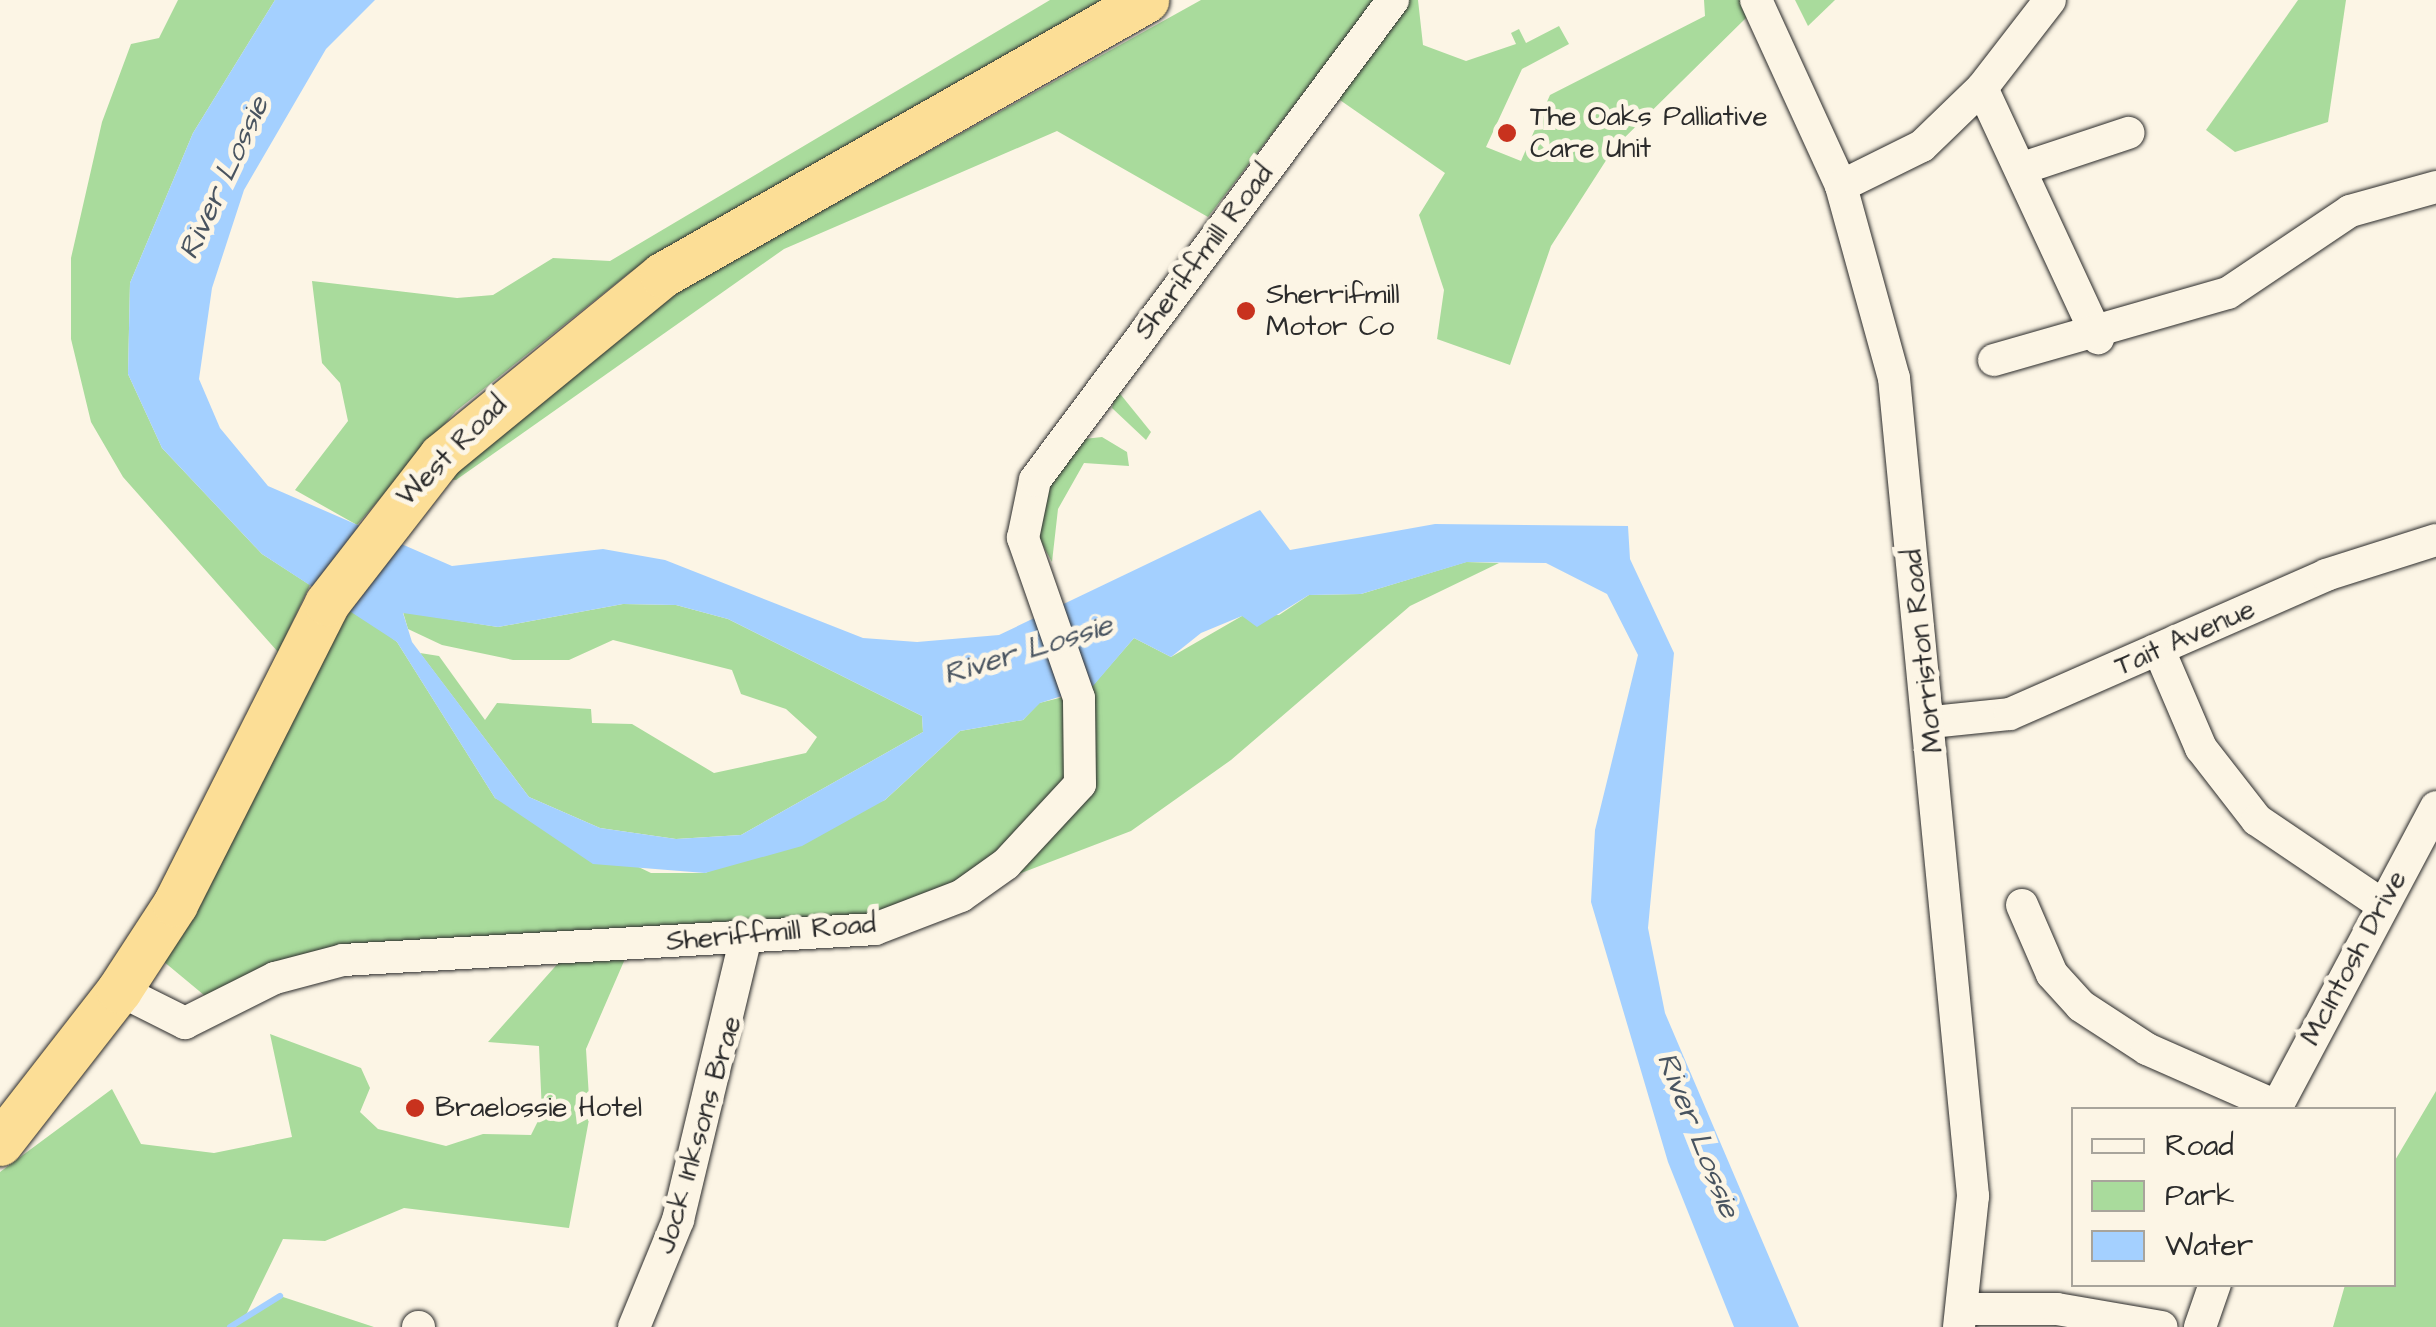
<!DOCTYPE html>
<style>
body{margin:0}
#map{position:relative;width:2436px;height:1327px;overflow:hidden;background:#fcf5e5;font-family:"Architects Daughter",sans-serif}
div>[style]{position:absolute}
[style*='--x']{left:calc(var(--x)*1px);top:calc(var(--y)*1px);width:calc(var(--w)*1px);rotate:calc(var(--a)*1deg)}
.green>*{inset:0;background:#a9db9c}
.water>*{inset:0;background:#a4d0ff}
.stream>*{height:6px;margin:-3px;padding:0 3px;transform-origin:3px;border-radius:3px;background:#a4d0ff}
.roads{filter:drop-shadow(0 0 2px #2b2b2b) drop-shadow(0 0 2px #2b2b2b)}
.minor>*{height:32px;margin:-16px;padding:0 16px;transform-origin:16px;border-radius:16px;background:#fcf5e5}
.highway>*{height:45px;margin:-22.5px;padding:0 22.5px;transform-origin:22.5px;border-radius:22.5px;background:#fcde96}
.dots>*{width:28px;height:28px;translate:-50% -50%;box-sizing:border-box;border:5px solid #fcf5e5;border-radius:50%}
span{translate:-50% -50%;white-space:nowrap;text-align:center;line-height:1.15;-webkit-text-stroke:10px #fcf5e5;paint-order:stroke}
.poi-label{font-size:28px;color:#2b2b2b}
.left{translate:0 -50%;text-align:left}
.street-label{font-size:28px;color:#2b2b2b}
.water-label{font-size:30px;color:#495460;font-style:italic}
.legend{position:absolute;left:2071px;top:1107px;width:325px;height:180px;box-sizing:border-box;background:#fcf5e5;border:2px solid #a8a49b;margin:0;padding:12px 18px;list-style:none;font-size:30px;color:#2b2b2b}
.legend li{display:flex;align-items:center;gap:20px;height:50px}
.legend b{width:50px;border:2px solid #a8a49b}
</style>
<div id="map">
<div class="green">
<div style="clip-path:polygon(178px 0,275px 0,193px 133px,130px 283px,128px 374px,162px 448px,262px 554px,310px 585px,278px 652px,123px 477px,91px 422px,71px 339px,71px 258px,102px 122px,131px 44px,159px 38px)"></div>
<div style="clip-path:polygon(1050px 0,1114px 0,629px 273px,456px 411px,357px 525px,295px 490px,348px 421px,340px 383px,322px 363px,312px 281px,457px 298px,493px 295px,553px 258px,610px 261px)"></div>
<div style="clip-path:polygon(1201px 0,1375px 0,1208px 217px,1057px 131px,784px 249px,456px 480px,443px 479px,492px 428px,681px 289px)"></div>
<div style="clip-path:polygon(1406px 0,1418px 0,1423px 45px,1466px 61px,1516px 44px,1511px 33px,1519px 29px,1526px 43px,1559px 26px,1569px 44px,1522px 69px,1486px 147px,1521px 161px,1550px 95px,1705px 16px,1704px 0,1741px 0,1749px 15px,1614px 148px,1551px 246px,1510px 365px,1437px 339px,1444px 290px,1419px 215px,1445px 173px,1337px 98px)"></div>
<div style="clip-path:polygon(1795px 0,1835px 0,1808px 26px)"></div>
<div style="clip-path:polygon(2298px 0,2346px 0,2328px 122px,2235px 152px,2206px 130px)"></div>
<div style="clip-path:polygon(1117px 390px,1151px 432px,1146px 440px,1112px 408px)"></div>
<div style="clip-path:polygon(1102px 437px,1127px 452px,1129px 466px,1084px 463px,1058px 509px,1052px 562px,1036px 533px,1043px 494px,1084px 439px)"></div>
<div style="clip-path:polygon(1466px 562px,1499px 563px,1410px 606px,1231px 760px,1131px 831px,875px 929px,631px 945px,586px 1049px,590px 1114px,569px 1228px,404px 1208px,325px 1241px,283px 1239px,245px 1317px,280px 1296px,374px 1327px,0 1327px,0 1172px,112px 1089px,141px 1144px,214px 1153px,292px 1137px,270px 1034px,361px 1068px,370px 1088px,360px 1112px,378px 1129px,446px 1146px,483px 1134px,531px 1135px,542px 1113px,539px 1046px,488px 1042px,569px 951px,343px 960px,222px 1010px,163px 961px,300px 689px,353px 607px,397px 642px,495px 798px,651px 873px,705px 873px,885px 800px,960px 731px,1023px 720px,1039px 703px,1088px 691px,1134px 638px,1171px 657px,1242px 616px,1279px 615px,1309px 595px,1361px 594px)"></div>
<div style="clip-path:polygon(623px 604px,676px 605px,728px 619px,922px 716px,923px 732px,741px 835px,676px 839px,600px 828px,529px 797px,420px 653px,439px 656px,485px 720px,497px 703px,591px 709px,592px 723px,632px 724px,714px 773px,806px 753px,817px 737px,786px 709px,741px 694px,732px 670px,613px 640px,569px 660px,513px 660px,442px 645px,408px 629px,403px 612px,498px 627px)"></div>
<div style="clip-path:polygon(2436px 1091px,2436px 1327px,2333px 1327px,2345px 1285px,2394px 1284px,2394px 1162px)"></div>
</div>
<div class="water">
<div style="clip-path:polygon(evenodd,275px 0,375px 0,326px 49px,244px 190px,212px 288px,199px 379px,220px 428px,268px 486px,452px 566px,603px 549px,665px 560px,863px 638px,917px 642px,999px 635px,1260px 510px,1290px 550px,1435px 524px,1628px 526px,1630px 559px,1674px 653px,1648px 928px,1665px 1013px,1799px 1327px,1734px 1327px,1668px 1162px,1591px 902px,1595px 830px,1638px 655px,1607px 594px,1546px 563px,1467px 562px,1361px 594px,1309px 595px,1257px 627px,1242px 616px,1201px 633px,1171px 657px,1134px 638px,1093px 686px,1040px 703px,1023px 720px,960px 731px,885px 800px,802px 846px,705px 873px,593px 864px,495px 798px,397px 642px,262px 554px,162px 448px,128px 374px,130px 283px,193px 133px,275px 0,623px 604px,676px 605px,728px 619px,922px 716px,923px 732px,741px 835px,676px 839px,600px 828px,529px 797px,412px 642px,403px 613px,498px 627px,623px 604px)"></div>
</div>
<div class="stream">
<div style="--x:230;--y:1327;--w:59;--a:-31.8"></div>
</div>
<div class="roads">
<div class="minor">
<div style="--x:1756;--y:0;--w:205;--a:65.4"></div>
<div style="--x:1841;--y:186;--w:199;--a:74.6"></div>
<div style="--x:1894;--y:378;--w:822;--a:84.48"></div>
<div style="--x:1973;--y:1196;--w:132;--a:96.1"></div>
<div style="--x:1982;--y:88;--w:276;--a:65.1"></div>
<div style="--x:2026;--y:167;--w:108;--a:-18.4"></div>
<div style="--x:1841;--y:186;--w:90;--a:-26.3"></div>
<div style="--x:1922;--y:146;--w:83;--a:-44"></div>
<div style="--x:1982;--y:88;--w:111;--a:-52.3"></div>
<div style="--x:1994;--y:360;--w:243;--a:-16"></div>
<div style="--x:2228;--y:293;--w:147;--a:-33.9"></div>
<div style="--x:2350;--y:211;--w:89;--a:-15.6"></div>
<div style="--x:2159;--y:650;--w:107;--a:66.8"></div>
<div style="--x:2201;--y:748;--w:91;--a:52.1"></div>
<div style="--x:2257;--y:820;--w:150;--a:34.1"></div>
<div style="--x:1932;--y:722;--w:78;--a:-5.9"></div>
<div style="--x:2010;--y:714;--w:345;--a:-23.7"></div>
<div style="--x:2326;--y:575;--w:115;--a:-17.7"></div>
<div style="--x:2022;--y:905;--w:75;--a:66.5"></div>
<div style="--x:2052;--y:974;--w:43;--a:47.8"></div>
<div style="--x:2081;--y:1006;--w:79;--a:33.1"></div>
<div style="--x:2147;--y:1049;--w:141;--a:23.8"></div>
<div style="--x:119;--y:990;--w:74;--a:26.6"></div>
<div style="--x:185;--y:1023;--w:101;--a:-26.6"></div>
<div style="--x:275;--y:978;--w:70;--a:-14.8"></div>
<div style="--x:343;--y:960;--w:533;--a:-3.33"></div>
<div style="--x:875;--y:929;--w:92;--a:-21"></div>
<div style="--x:961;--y:896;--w:55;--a:-35.4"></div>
<div style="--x:1006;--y:864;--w:109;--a:-47.2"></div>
<div style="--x:1080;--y:784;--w:86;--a:-90.7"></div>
<div style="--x:1079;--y:698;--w:170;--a:-109.3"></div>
<div style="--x:1023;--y:538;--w:59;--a:-78.3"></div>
<div style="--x:1035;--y:480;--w:599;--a:-53.28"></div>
<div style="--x:2275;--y:1110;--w:343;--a:-62"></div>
<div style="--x:1962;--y:1309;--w:95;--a:0"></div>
<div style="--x:2057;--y:1309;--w:106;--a:9.8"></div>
<div style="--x:418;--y:1327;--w:1;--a:0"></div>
<div style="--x:634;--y:1327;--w:116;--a:-67.6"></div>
<div style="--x:678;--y:1220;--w:291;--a:-76.5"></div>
<div style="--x:2200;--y:1327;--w:46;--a:-70.8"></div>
</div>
<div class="highway">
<div style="--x:0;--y:1143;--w:194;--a:-52.1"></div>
<div style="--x:119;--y:990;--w:103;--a:-56.9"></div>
<div style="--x:175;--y:904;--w:337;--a:-63.2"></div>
<div style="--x:327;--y:603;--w:186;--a:-52.2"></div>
<div style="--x:441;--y:456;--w:286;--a:-39.3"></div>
<div style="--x:662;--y:275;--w:557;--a:-29.6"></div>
</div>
</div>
<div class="dots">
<div style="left:1507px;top:133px;background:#c8321e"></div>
<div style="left:1246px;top:311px;background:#c8321e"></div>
<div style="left:415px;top:1108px;background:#c8321e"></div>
</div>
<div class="poi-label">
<span class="left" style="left:1530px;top:133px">The Oaks Palliative<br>Care Unit</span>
<span class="left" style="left:1266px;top:311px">Sherrifmill<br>Motor Co</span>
<span class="left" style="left:435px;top:1108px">Braelossie Hotel</span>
</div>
<div class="street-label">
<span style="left:1204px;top:252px;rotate:-53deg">Sheriffmill Road</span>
<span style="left:452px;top:451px;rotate:-45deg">West Road</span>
<span style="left:2185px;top:638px;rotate:-24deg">Tait Avenue</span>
<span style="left:1923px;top:651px;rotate:-96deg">Morriston Road</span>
<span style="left:771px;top:933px;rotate:-5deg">Sheriffmill Road</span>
<span style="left:2354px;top:958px;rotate:-62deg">McIntosh Drive</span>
<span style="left:699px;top:1135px;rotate:-74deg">Jock Inksons Brae</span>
</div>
<div class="water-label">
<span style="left:224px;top:178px;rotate:-65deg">River Lossie</span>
<span style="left:1028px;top:650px;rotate:-17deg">River Lossie</span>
<span style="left:1698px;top:1135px;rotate:68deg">River Lossie</span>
</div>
<ul class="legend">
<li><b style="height:12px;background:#fcf5e5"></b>Road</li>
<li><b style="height:28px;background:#a9db9c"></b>Park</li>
<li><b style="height:28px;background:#a4d0ff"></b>Water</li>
</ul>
</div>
